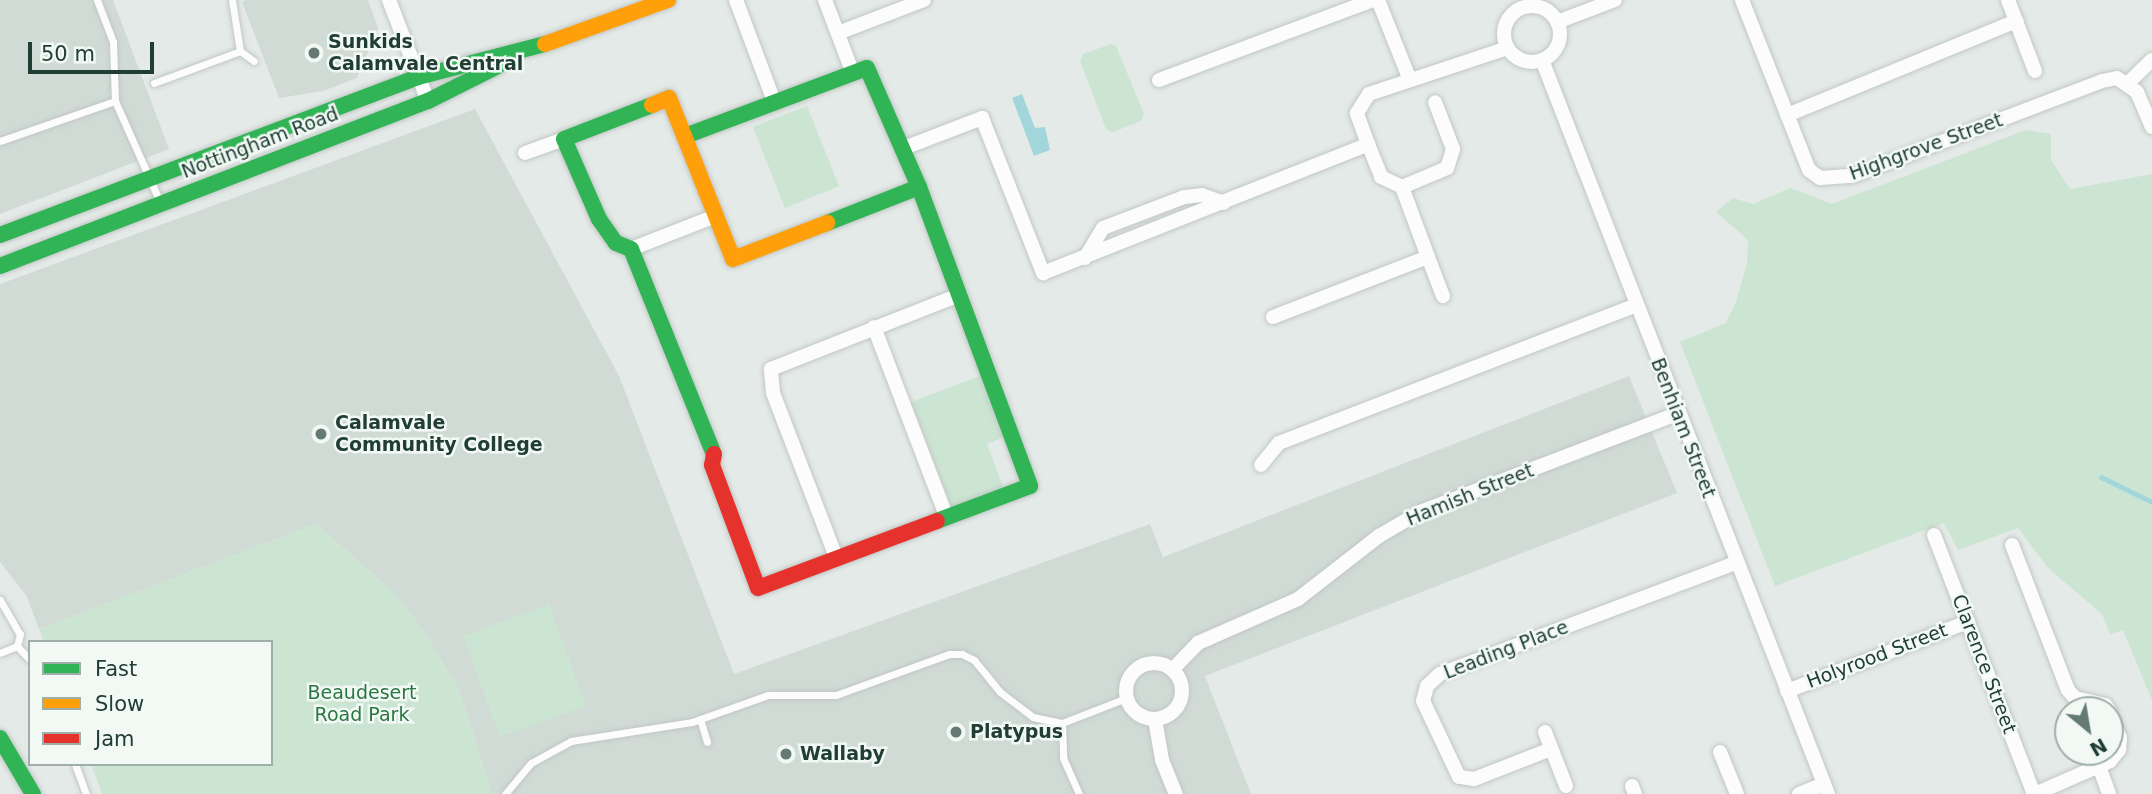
<!DOCTYPE html>
<style>
body{margin:0}
#map{position:relative;width:2152px;height:794px;overflow:hidden;background:#e4eae7;font-family:"DejaVu Sans",sans-serif}
div>[style]{position:absolute}
[style*='--x']{left:calc(var(--x)*1px);top:calc(var(--y)*1px);width:calc(var(--w)*1px);rotate:calc(var(--a)*1deg)}
.built>*{inset:0;background:#d1dbd6}
.green>*{inset:0;background:#cce4d2}
.water>*{inset:0;background:#a2d6da}
.stream>*{height:5px;margin:-2.5px;padding:0 2.5px;transform-origin:2.5px;border-radius:2.5px;background:#a2d6da}
.roads{filter:drop-shadow(0 0 2px #c1c7c4) drop-shadow(0 0 2px #c1c7c4)}
.lane>*{height:7px;margin:-3.5px;padding:0 3.5px;transform-origin:3.5px;border-radius:3.5px;background:#fbfcfb}
.street>*{height:14px;margin:-7px;padding:0 7px;transform-origin:7px;border-radius:7px;background:#fbfcfb}
.street>.ring{margin:-7px;padding:0;box-sizing:content-box;background:none;border:14px solid #fbfcfb;border-radius:50%}
.fast>*{height:16px;margin:-8px;padding:0 8px;transform-origin:8px;border-radius:8px;background:#30b455}
.slow>*{height:16px;margin:-8px;padding:0 8px;transform-origin:8px;border-radius:8px;background:#ff9f0a}
.jam>*{height:16px;margin:-8px;padding:0 8px;transform-origin:8px;border-radius:8px;background:#e5322d}
.dots>*{width:19px;height:19px;translate:-50% -50%;box-sizing:border-box;border:4px solid #f2f9f5;border-radius:50%}
span{translate:-50% -50%;white-space:nowrap;text-align:center;line-height:1.15;-webkit-text-stroke:5px #f2f9f5;paint-order:stroke}
.poi-label{font-size:19px;color:#203e34;font-weight:700}
.left{translate:0 -50%;text-align:left}
.street-label{font-size:19px;color:#203e34}
.park-label{font-size:19px;color:#297741}
.legend{position:absolute;left:28px;top:640px;width:245px;height:126px;box-sizing:border-box;background:#f2f9f5;border:2px solid #9eaea8;margin:0;padding:9px 12px;list-style:none;font-size:21px;color:#203e34}
.legend li{display:flex;align-items:center;gap:14px;height:35px}
.legend b{width:35px;border:2px solid #9eaea8}
.north{position:absolute;left:2054px;top:696px;width:70px;height:70px;box-sizing:border-box;background:#f2f9f5;border:2px solid #9eaea8;border-radius:50%;rotate:150deg;font-size:19px;font-weight:700;line-height:28px;text-align:center;color:#203e34}
.north::after{content:'';display:block;margin:auto;width:24px;height:32px;background:#657a73;clip-path:polygon(50% 0,100% 100%,50% 72%,0 100%)}
.scale{position:absolute;left:28px;top:42px;width:126px;height:32px;box-sizing:border-box;border:4px solid #203e34;border-top:0;padding-left:9px;font-size:21px;line-height:24px;white-space:nowrap;color:#203e34;-webkit-text-stroke:5px #f2f9f5;paint-order:stroke}
</style>
<div id="map">
<div class="built">
<div style="clip-path:polygon(0 0,113px 0,169px 149px,0 214px)"></div>
<div style="clip-path:polygon(246px 0,368px 0,378px 28px,357px 78px,323px 91px,279px 98px,242px 2px)"></div>
<div style="clip-path:polygon(475px 109px,619px 376px,734px 674px,1150px 524px,1163px 557px,1629px 376px,1677px 493px,1205px 676px,1251px 794px,492px 794px,459px 690px,421px 627px,392px 591px,316px 524px,39px 629px,26px 595px,0 562px,0 284px)"></div>
</div>
<div class="green">
<div style="clip-path:polygon(1111px 44px,1116px 46px,1144px 114px,1141px 121px,1113px 132px,1106px 129px,1080px 61px,1083px 54px)"></div>
<div style="clip-path:polygon(807px 106px,839px 186px,785px 208px,753px 127px)"></div>
<div style="clip-path:polygon(2026px 130px,2051px 134px,2051px 160px,2070px 189px,2152px 174px,2152px 700px,2123px 630px,2110px 634px,2102px 614px,2048px 568px,2018px 528px,1958px 550px,1944px 523px,1775px 586px,1680px 342px,1726px 323px,1736px 302px,1747px 263px,1748px 240px,1716px 212px,1733px 198px,1753px 204px,1790px 188px,1832px 204px)"></div>
<div style="clip-path:polygon(980px 376px,1003px 437px,987px 444px,1004px 489px,952px 508px,911px 402px)"></div>
<div style="clip-path:polygon(316px 524px,392px 591px,421px 627px,459px 690px,492px 794px,102px 794px,91px 764px,271px 764px,271px 642px,44px 642px,39px 629px)"></div>
<div style="clip-path:polygon(549px 604px,586px 706px,500px 737px,463px 636px)"></div>
</div>
<div class="water">
<div style="clip-path:polygon(1022px 94px,1035px 128px,1045px 127px,1050px 150px,1034px 156px,1012px 98px)"></div>
</div>
<div class="stream">
<div style="--x:2101;--y:477;--w:57;--a:26.1"></div>
</div>
<div class="roads">
<div class="lane">
<div style="--x:97;--y:0;--w:45;--a:69.1"></div>
<div style="--x:113;--y:42;--w:59;--a:88.1"></div>
<div style="--x:115;--y:101;--w:108;--a:66"></div>
<div style="--x:232;--y:0;--w:52;--a:81.1"></div>
<div style="--x:240;--y:51;--w:17;--a:36"></div>
<div style="--x:154;--y:83;--w:92;--a:-20.4"></div>
<div style="--x:0;--y:141;--w:122;--a:-19.2"></div>
<div style="--x:0;--y:600;--w:39;--a:60"></div>
<div style="--x:20;--y:634;--w:12;--a:104"></div>
<div style="--x:17;--y:646;--w:18;--a:158"></div>
<div style="--x:17;--y:646;--w:19;--a:47"></div>
<div style="--x:700;--y:719;--w:24;--a:73"></div>
<div style="--x:1062;--y:723;--w:35;--a:88"></div>
<div style="--x:1063;--y:758;--w:39;--a:66"></div>
<div style="--x:75;--y:764;--w:32;--a:70"></div>
<div style="--x:505;--y:794;--w:40;--a:-50"></div>
<div style="--x:531;--y:763;--w:46;--a:-28.8"></div>
<div style="--x:571;--y:741;--w:122;--a:-8.9"></div>
<div style="--x:692;--y:722;--w:81;--a:-19.6"></div>
<div style="--x:768;--y:695;--w:68;--a:0"></div>
<div style="--x:836;--y:695;--w:120;--a:-19.9"></div>
<div style="--x:949;--y:654;--w:13;--a:0"></div>
<div style="--x:962;--y:654;--w:13;--a:27"></div>
<div style="--x:974;--y:660;--w:41;--a:50.9"></div>
<div style="--x:1000;--y:692;--w:41;--a:37.1"></div>
<div style="--x:1033;--y:717;--w:30;--a:12"></div>
<div style="--x:1062;--y:723;--w:69;--a:-21.3"></div>
</div>
<div class="street">
<div style="--x:389;--y:0;--w:108;--a:68.9"></div>
<div style="--x:736;--y:0;--w:108;--a:69.4"></div>
<div style="--x:825;--y:0;--w:76;--a:69.2"></div>
<div style="--x:1378;--y:0;--w:86;--a:68.2"></div>
<div style="--x:1742;--y:0;--w:183;--a:68.5"></div>
<div style="--x:1809;--y:170;--w:14;--a:36"></div>
<div style="--x:1820;--y:178;--w:32;--a:-4"></div>
<div style="--x:1852;--y:176;--w:267;--a:-20.8"></div>
<div style="--x:2102;--y:81;--w:15;--a:-11"></div>
<div style="--x:2117;--y:78;--w:24;--a:35"></div>
<div style="--x:2137;--y:92;--w:38;--a:67"></div>
<div style="--x:2008;--y:0;--w:76;--a:69.2"></div>
<div class="ring" style="left:1504px;top:6px;width:42px;height:42px"></div>
<div style="--x:1557;--y:22;--w:62;--a:-20.8"></div>
<div style="--x:838;--y:33;--w:92;--a:-21"></div>
<div style="--x:1542;--y:60;--w:788;--a:68.71"></div>
<div style="--x:1159;--y:80;--w:228;--a:-20.5"></div>
<div style="--x:2128;--y:83;--w:33;--a:-44"></div>
<div style="--x:1787;--y:115;--w:248;--a:-22.3"></div>
<div style="--x:1368;--y:144;--w:35;--a:68"></div>
<div style="--x:1381;--y:177;--w:23;--a:25"></div>
<div style="--x:1402;--y:187;--w:49;--a:-22.9"></div>
<div style="--x:1447;--y:168;--w:20;--a:-72"></div>
<div style="--x:1453;--y:149;--w:50;--a:-111"></div>
<div style="--x:904;--y:148;--w:84;--a:-21"></div>
<div style="--x:982;--y:118;--w:167;--a:68.5"></div>
<div style="--x:1043;--y:273;--w:350;--a:-21.6"></div>
<div style="--x:1368;--y:144;--w:33;--a:-110"></div>
<div style="--x:1357;--y:113;--w:22;--a:-58"></div>
<div style="--x:1369;--y:94;--w:145;--a:-18.4"></div>
<div style="--x:525;--y:153;--w:41;--a:-19.7"></div>
<div style="--x:631;--y:249;--w:90;--a:-21.4"></div>
<div style="--x:1428;--y:257;--w:42;--a:69"></div>
<div style="--x:1085;--y:258;--w:35;--a:-59"></div>
<div style="--x:1103;--y:228;--w:87;--a:-20.9"></div>
<div style="--x:1184;--y:197;--w:18;--a:-6"></div>
<div style="--x:1202;--y:195;--w:23;--a:20"></div>
<div style="--x:1273;--y:317;--w:166;--a:-21.2"></div>
<div style="--x:1428;--y:257;--w:75;--a:-110.4"></div>
<div style="--x:874;--y:327;--w:202;--a:69.1"></div>
<div style="--x:1261;--y:465;--w:28;--a:-51"></div>
<div style="--x:1279;--y:443;--w:383;--a:-21.1"></div>
<div style="--x:1934;--y:535;--w:278;--a:68.9"></div>
<div style="--x:2012;--y:545;--w:155;--a:68.9"></div>
<div style="--x:2068;--y:690;--w:11;--a:49"></div>
<div style="--x:2075;--y:698;--w:31;--a:13"></div>
<div style="--x:2105;--y:705;--w:6;--a:51"></div>
<div style="--x:836;--y:557;--w:176;--a:-111"></div>
<div style="--x:773;--y:393;--w:24;--a:-95"></div>
<div style="--x:771;--y:369;--w:202;--a:-21.5"></div>
<div class="ring" style="left:1126px;top:663px;width:42px;height:42px"></div>
<div style="--x:1173;--y:669;--w:36;--a:-46"></div>
<div style="--x:1198;--y:643;--w:109;--a:-23.7"></div>
<div style="--x:1298;--y:599;--w:103;--a:-37.9"></div>
<div style="--x:1379;--y:536;--w:48;--a:-30.3"></div>
<div style="--x:1420;--y:512;--w:275;--a:-20.9"></div>
<div style="--x:1787;--y:691;--w:194;--a:-20.9"></div>
<div style="--x:1155;--y:719;--w:42;--a:80.3"></div>
<div style="--x:1162;--y:760;--w:37;--a:68"></div>
<div style="--x:1545;--y:732;--w:58;--a:68.7"></div>
<div style="--x:1551;--y:749;--w:83;--a:158.7"></div>
<div style="--x:1474;--y:779;--w:15;--a:-172"></div>
<div style="--x:1459;--y:777;--w:84;--a:-115.3"></div>
<div style="--x:1423;--y:701;--w:16;--a:-75"></div>
<div style="--x:1427;--y:686;--w:18;--a:-43"></div>
<div style="--x:1440;--y:674;--w:315;--a:-20.6"></div>
<div style="--x:1720;--y:752;--w:45;--a:68"></div>
<div style="--x:2100;--y:769;--w:27;--a:70"></div>
<div style="--x:1632;--y:786;--w:9;--a:69"></div>
<div style="--x:1799;--y:794;--w:27;--a:-22"></div>
<div style="--x:2035;--y:794;--w:82;--a:-23.7"></div>
<div style="--x:2110;--y:761;--w:14;--a:-51"></div>
<div style="--x:2119;--y:750;--w:12;--a:-85"></div>
<div style="--x:2120;--y:738;--w:28;--a:-111"></div>
</div>
<div class="fast">
<div style="--x:652;--y:105;--w:94;--a:158.9"></div>
<div style="--x:564;--y:139;--w:87;--a:66.4"></div>
<div style="--x:599;--y:219;--w:29;--a:55"></div>
<div style="--x:616;--y:243;--w:16;--a:22"></div>
<div style="--x:631;--y:249;--w:221;--a:68"></div>
<div style="--x:685;--y:136;--w:194;--a:-20.5"></div>
<div style="--x:867;--y:68;--w:130;--a:66.4"></div>
<div style="--x:919;--y:187;--w:99;--a:158.6"></div>
<div style="--x:919;--y:187;--w:319;--a:69.6"></div>
<div style="--x:1030;--y:486;--w:99;--a:159.4"></div>
<div style="--x:0;--y:235;--w:447;--a:-20.7"></div>
<div style="--x:418;--y:77;--w:131;--a:-14.6"></div>
<div style="--x:0;--y:266;--w:459;--a:-21.1"></div>
<div style="--x:428;--y:101;--w:78;--a:-26.6"></div>
<div style="--x:0;--y:738;--w:65;--a:59.5"></div>
</div>
<div class="slow">
<div style="--x:545;--y:44;--w:131;--a:-19.7"></div>
<div style="--x:652;--y:105;--w:18;--a:-22"></div>
<div style="--x:669;--y:98;--w:173;--a:68.3"></div>
<div style="--x:733;--y:259;--w:101;--a:-21"></div>
</div>
<div class="jam">
<div style="--x:714;--y:454;--w:11;--a:100"></div>
<div style="--x:712;--y:465;--w:131;--a:69.5"></div>
<div style="--x:758;--y:588;--w:191;--a:-20.5"></div>
</div>
</div>
<div class="dots">
<div style="left:314px;top:53px;background:#657a73"></div>
<div style="left:321px;top:434px;background:#657a73"></div>
<div style="left:956px;top:732px;background:#657a73"></div>
<div style="left:786px;top:754px;background:#657a73"></div>
</div>
<div class="poi-label">
<span class="left" style="left:328px;top:53px">Sunkids<br>Calamvale Central</span>
<span class="left" style="left:335px;top:434px">Calamvale<br>Community College</span>
<span class="left" style="left:970px;top:732px">Platypus</span>
<span class="left" style="left:800px;top:754px">Wallaby</span>
</div>
<div class="street-label">
<span style="left:260px;top:143px;rotate:-21deg">Nottingham Road</span>
<span style="left:1926px;top:147px;rotate:-20deg">Highgrove Street</span>
<span style="left:1683px;top:428px;rotate:69deg">Benhiam Street</span>
<span style="left:1470px;top:495px;rotate:-22deg">Hamish Street</span>
<span style="left:1506px;top:650px;rotate:-21deg">Leading Place</span>
<span style="left:1877px;top:656px;rotate:-21deg">Holyrood Street</span>
<span style="left:1984px;top:664px;rotate:69deg">Clarence Street</span>
</div>
<div class="park-label">
<span style="left:362px;top:704px">Beaudesert<br>Road Park</span>
</div>
<ul class="legend">
<li><b style="height:9px;background:#30b455"></b>Fast</li>
<li><b style="height:9px;background:#ff9f0a"></b>Slow</li>
<li><b style="height:9px;background:#e5322d"></b>Jam</li>
</ul>
<div class="north">N</div>
<div class="scale">50 m</div>
</div>
